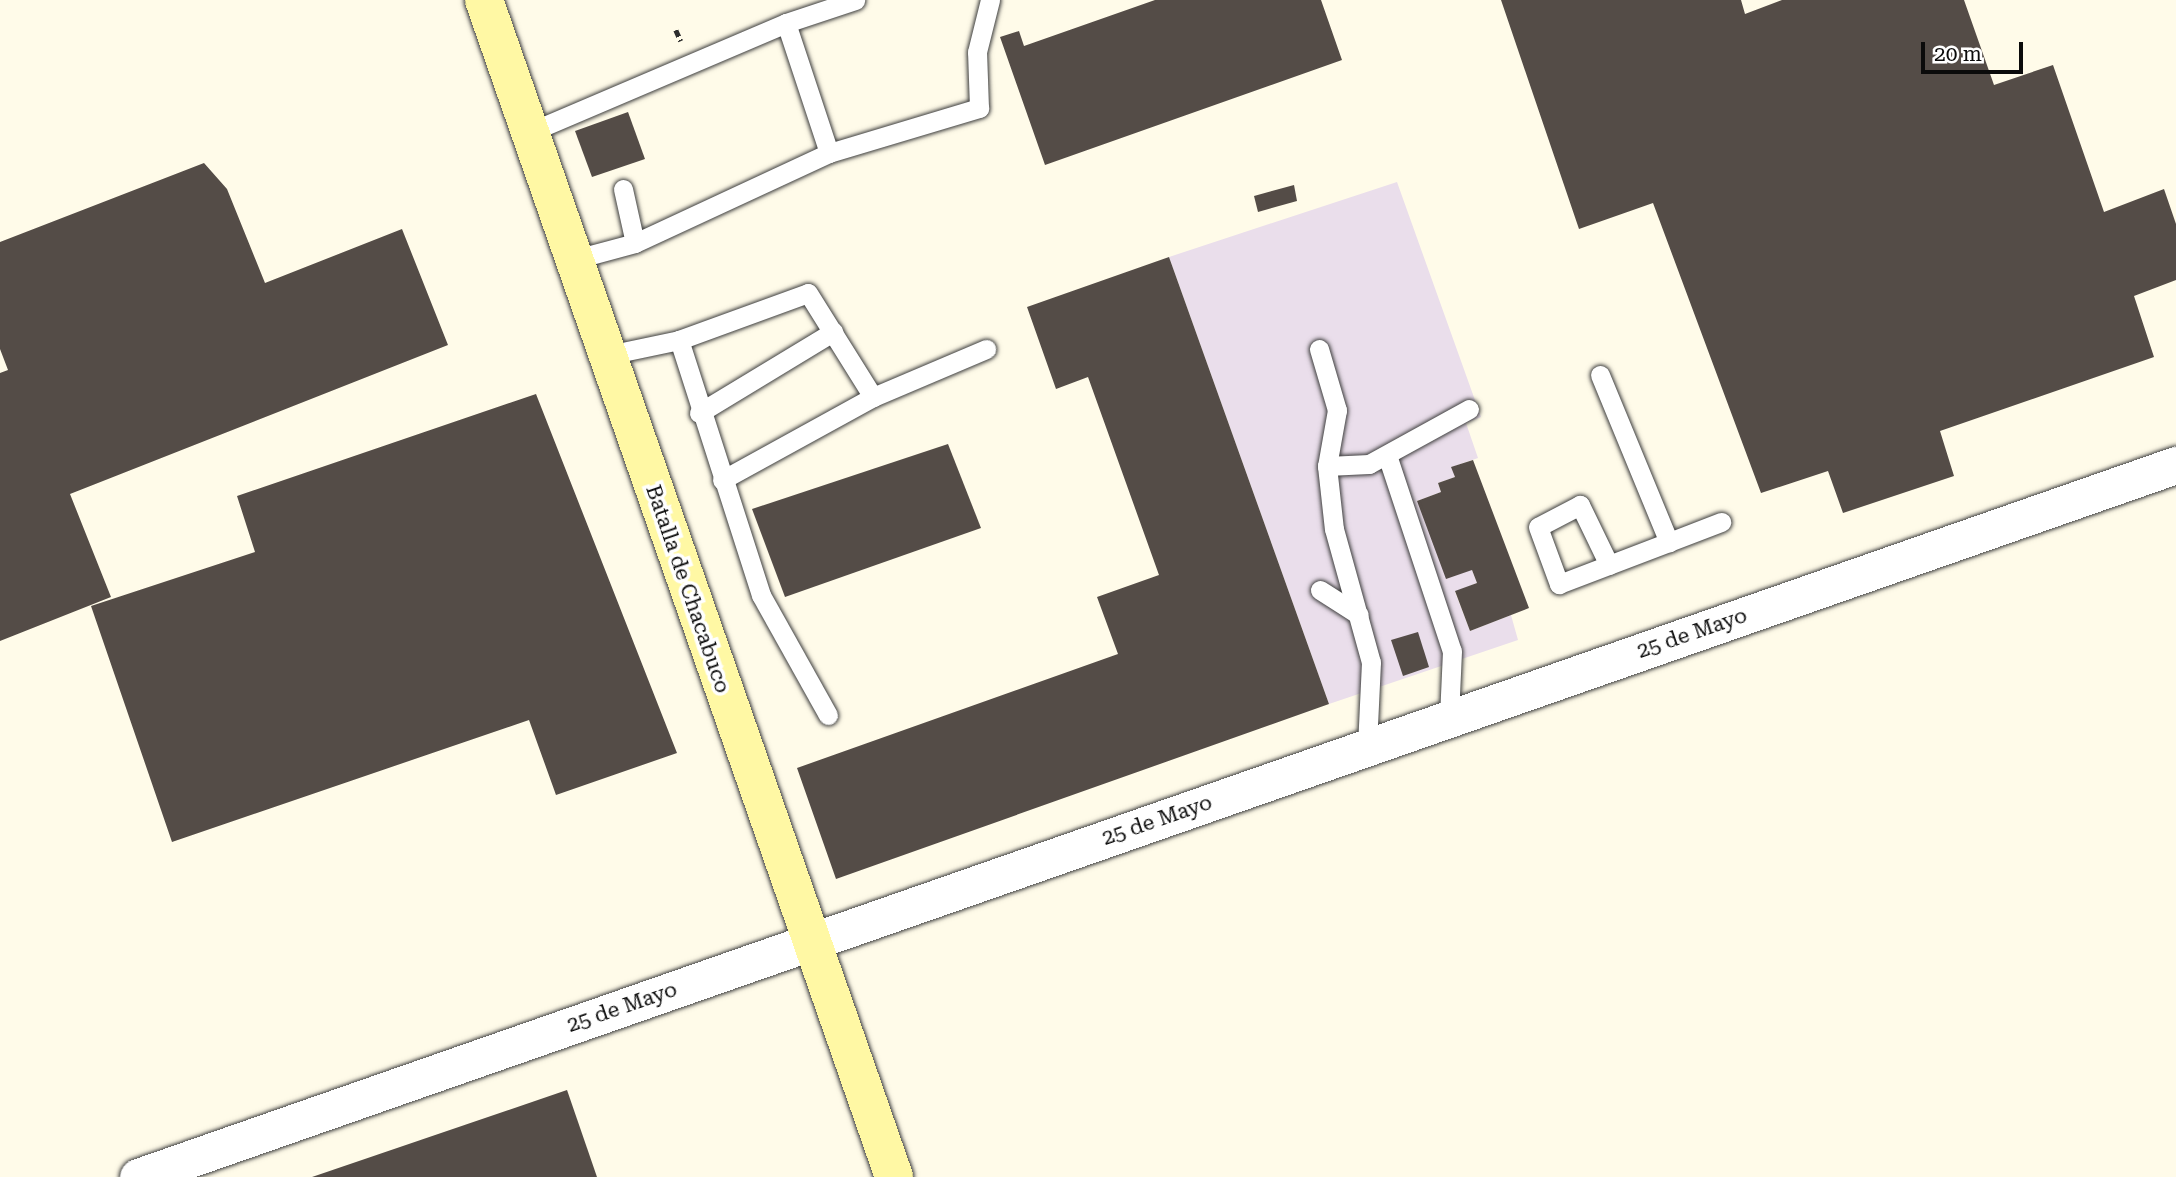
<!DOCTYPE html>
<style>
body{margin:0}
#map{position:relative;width:2176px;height:1177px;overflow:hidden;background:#fffbe9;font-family:"Roboto Serif",serif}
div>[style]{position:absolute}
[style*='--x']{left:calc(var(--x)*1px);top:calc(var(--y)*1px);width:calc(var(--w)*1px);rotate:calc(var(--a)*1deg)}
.industrial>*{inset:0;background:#eadeeb}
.building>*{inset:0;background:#544c47}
.path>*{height:4.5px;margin-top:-2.25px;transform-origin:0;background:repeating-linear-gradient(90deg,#2d2d2d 0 7px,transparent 0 10.5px)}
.roads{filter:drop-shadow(0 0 2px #3e3e3e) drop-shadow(0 0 2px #3e3e3e)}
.lane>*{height:19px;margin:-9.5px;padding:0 9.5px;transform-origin:9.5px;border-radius:9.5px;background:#fff}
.street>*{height:37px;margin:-18.5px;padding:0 18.5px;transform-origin:18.5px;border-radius:18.5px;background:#fff}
.secondary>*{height:38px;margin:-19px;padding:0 19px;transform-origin:19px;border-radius:19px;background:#fff8a4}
span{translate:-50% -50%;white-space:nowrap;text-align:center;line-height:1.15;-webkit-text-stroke:7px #fff;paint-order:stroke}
.street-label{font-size:21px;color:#0b0b0b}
.scale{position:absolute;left:1921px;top:42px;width:102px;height:32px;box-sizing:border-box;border:4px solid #0b0b0b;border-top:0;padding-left:9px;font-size:21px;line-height:24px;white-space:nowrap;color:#0b0b0b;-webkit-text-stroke:5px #fff;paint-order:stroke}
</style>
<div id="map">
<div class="industrial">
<div style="clip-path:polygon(1397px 182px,1481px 417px,1466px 423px,1478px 458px,1452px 467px,1455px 477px,1438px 483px,1441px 492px,1417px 501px,1472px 570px,1477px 583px,1455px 592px,1470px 631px,1511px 615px,1518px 640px,1329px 704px,1169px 257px)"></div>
</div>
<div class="building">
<div style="clip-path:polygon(1155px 0,1321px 0,1342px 60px,1045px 165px,1000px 37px,1019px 31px,1024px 46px)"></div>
<div style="clip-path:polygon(1501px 0,1741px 0,1745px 14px,1782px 0,1964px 0,1994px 85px,2053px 65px,2104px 212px,2164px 189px,2176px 224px,2176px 280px,2134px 296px,2154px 357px,1940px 431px,1954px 476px,1843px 513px,1828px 471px,1761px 493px,1653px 203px,1579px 229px)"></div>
<div style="clip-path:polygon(628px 112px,645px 159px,592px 177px,575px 131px)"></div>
<div style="clip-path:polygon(204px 163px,227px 189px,265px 283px,402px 229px,448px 345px,70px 494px,111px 597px,0 641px,0 373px,8px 370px,0 349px,0 242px)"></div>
<div style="clip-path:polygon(1294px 185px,1297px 201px,1258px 212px,1254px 196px)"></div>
<div style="clip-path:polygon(1169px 257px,1329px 704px,836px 879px,797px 768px,1118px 654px,1097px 597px,1159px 575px,1088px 377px,1056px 389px,1027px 307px)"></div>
<div style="clip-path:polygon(536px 394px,677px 753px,556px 795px,529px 720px,172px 842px,91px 606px,255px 552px,237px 496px)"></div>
<div style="clip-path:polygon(948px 444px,981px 528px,785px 597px,752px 509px)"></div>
<div style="clip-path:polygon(1473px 460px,1529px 608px,1470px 631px,1455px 591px,1477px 583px,1472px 570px,1446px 579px,1417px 501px,1441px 492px,1438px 483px,1455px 477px,1451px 467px)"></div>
<div style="clip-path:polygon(1418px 632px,1429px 667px,1403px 676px,1391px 640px)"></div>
<div style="clip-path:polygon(567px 1090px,597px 1177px,312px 1177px)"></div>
</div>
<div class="path">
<div style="--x:676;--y:30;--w:12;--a:66"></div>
</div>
<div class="roads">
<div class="lane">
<div style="--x:786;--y:23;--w:137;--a:71.7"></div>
<div style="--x:528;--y:133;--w:280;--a:-23.1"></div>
<div style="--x:786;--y:23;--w:73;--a:-18.4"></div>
<div style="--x:623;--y:189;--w:55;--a:77.5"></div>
<div style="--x:572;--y:260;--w:65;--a:-15.1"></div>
<div style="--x:635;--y:243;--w:214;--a:-24.9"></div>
<div style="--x:829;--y:153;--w:157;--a:-16.7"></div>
<div style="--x:979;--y:108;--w:56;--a:-92"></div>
<div style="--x:977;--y:52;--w:54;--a:-76"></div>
<div style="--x:1319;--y:349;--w:64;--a:73.6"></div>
<div style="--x:1337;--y:410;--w:57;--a:100.1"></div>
<div style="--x:1327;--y:466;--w:63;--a:83.7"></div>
<div style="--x:1334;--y:529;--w:138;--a:74.5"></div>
<div style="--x:1371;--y:662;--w:84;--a:92.7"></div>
<div style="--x:608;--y:355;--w:73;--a:-11.9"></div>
<div style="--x:1600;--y:375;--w:181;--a:67.6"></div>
<div style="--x:699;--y:413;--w:157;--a:-31.2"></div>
<div style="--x:1387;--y:455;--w:206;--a:71.7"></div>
<div style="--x:1452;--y:651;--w:66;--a:92.6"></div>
<div style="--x:1327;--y:466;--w:42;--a:-2.7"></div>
<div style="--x:1369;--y:464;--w:114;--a:-28.8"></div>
<div style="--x:722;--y:480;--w:172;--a:-28.8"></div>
<div style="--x:1609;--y:565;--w:67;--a:-115.8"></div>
<div style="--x:1580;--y:505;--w:47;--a:152.4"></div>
<div style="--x:1538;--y:527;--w:61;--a:69.8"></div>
<div style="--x:1559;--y:584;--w:118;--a:-20.9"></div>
<div style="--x:1669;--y:542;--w:56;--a:-21"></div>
<div style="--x:1320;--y:590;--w:46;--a:32.7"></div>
<div style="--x:828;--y:715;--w:137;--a:-119.2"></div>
<div style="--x:761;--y:595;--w:268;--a:-107.8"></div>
<div style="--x:679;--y:340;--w:137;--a:-20"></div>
<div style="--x:808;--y:293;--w:123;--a:58"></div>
<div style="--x:873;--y:397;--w:123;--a:-23"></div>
</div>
<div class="street">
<div style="--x:138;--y:1177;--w:2159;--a:-19.26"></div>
</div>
<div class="secondary">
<div style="--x:484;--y:0;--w:1246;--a:70.79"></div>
</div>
</div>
<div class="street-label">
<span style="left:688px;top:589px;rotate:71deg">Batalla de Chacabuco</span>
<span style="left:1692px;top:633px;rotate:-19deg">25 de Mayo</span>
<span style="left:1157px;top:820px;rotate:-19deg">25 de Mayo</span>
<span style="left:622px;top:1007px;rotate:-19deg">25 de Mayo</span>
</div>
<div class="scale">20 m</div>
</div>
